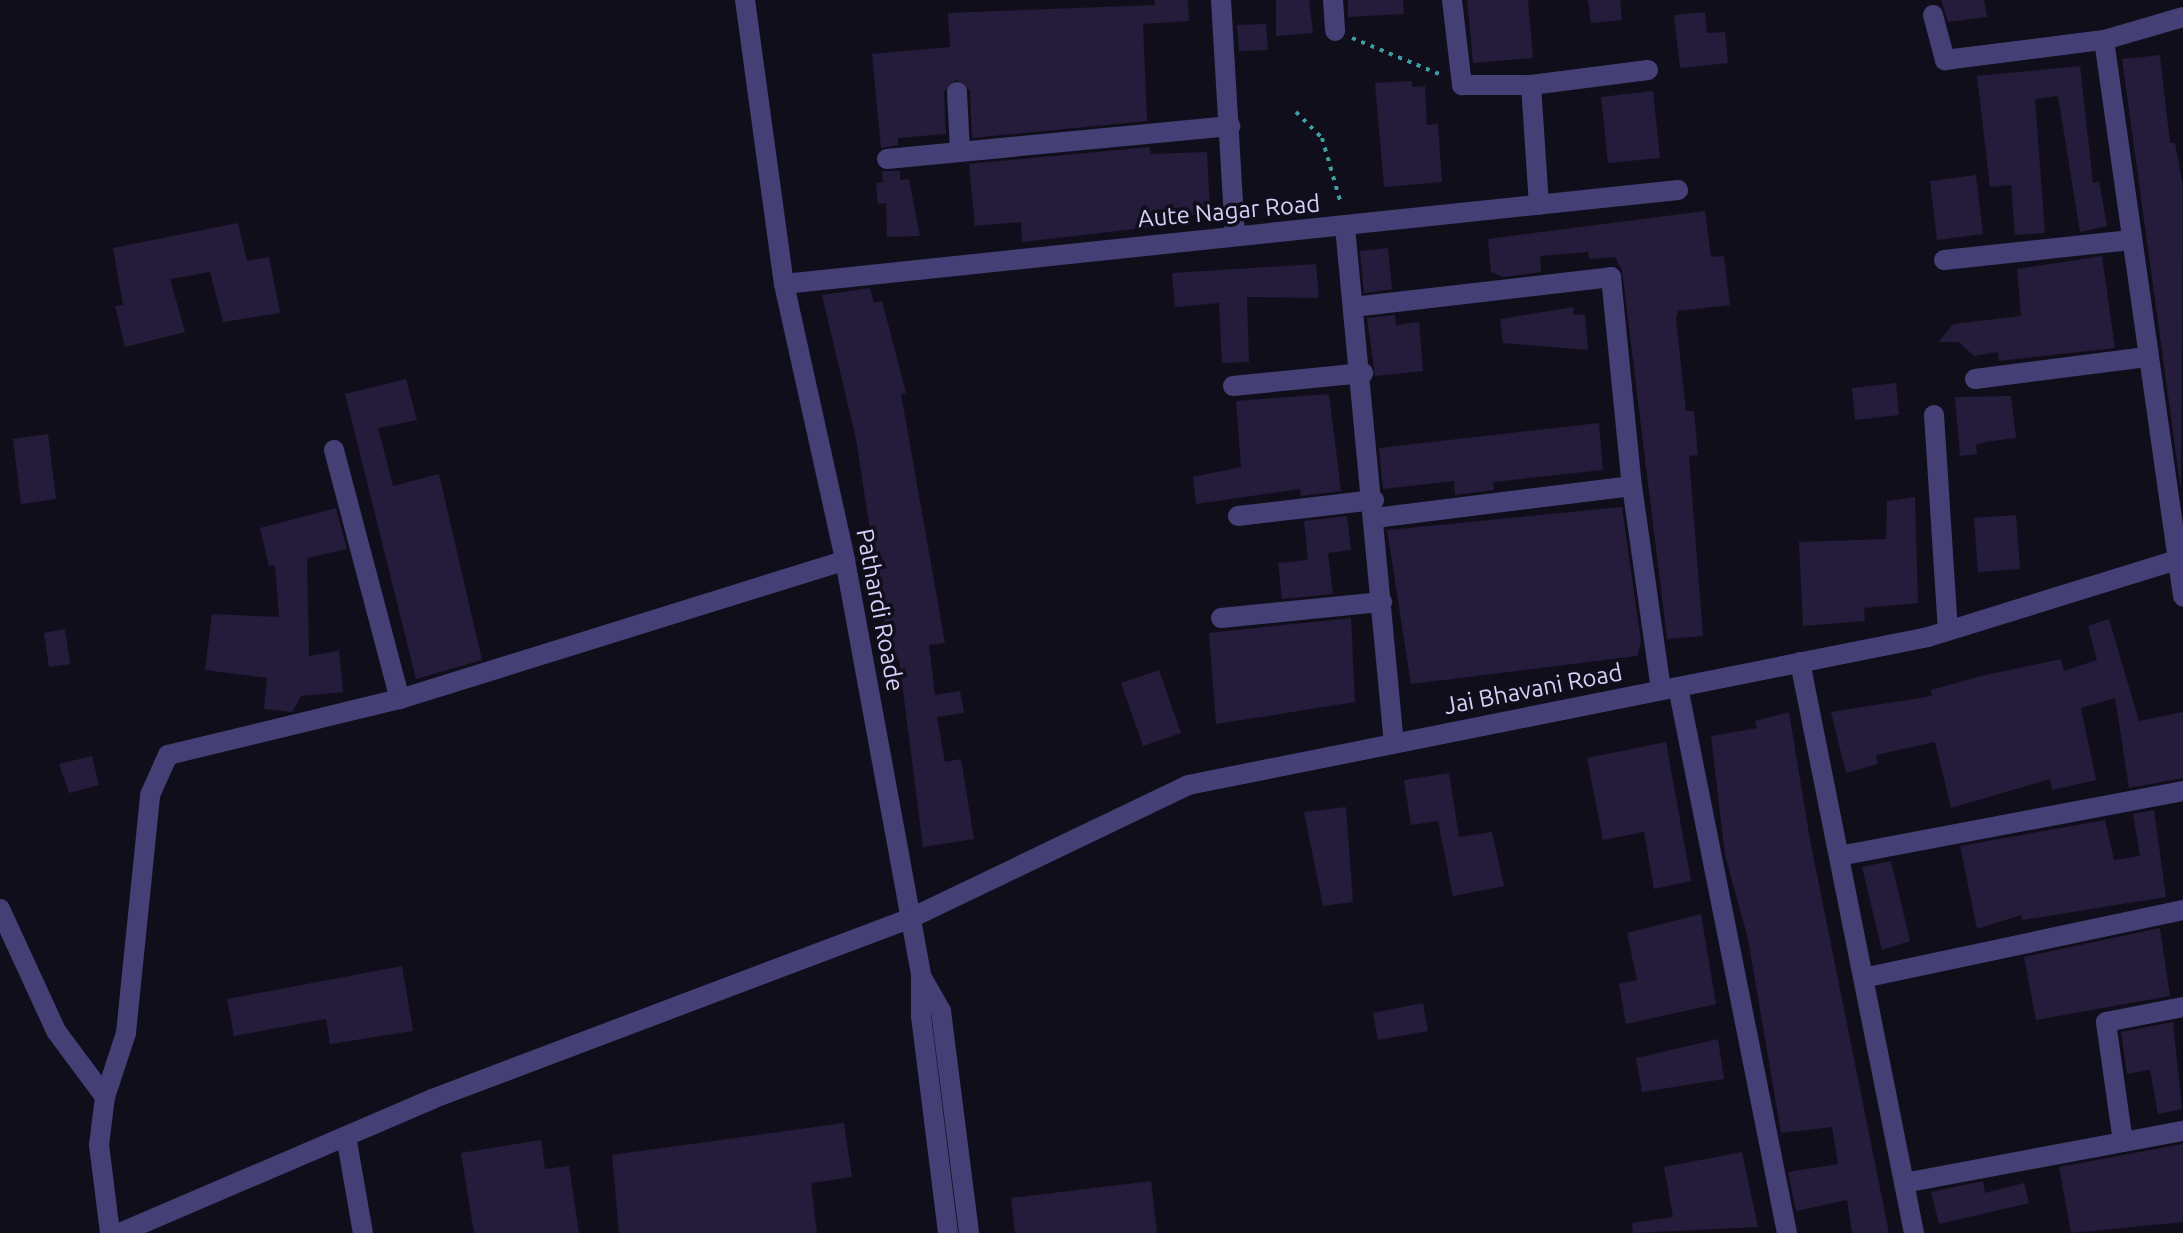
<!DOCTYPE html>
<style>
body{margin:0}
#map{position:relative;width:2183px;height:1233px;overflow:hidden;background:#110e1c;font-family:Ubuntu,sans-serif}
div>[style]{position:absolute}
[style*='--x']{left:calc(var(--x)*1px);top:calc(var(--y)*1px);width:calc(var(--w)*1px);rotate:calc(var(--a)*1deg)}
.building>*{inset:0;background:#241c3a}
.path>*{height:4px;margin-top:-2px;transform-origin:0;background:repeating-linear-gradient(90deg,#3ca0a0 0 4px,transparent 0 10px)}
.minor>*{height:20px;margin:-10px;padding:0 10px;transform-origin:10px;border-radius:10px;background:#443f75}
span{translate:-50% -50%;white-space:nowrap;text-align:center;line-height:1.15;-webkit-text-stroke:7px #110e1c;paint-order:stroke}
.street-label{font-size:24px;color:#d6cff9}
</style>
<div id="map">
<div class="building">
<div style="clip-path:polygon(1155px 0,1188px 0,1189px 21px,1143px 24px,1147px 121px,972px 138px,970px 91px,956px 79px,944px 92px,946px 134px,898px 138px,898px 145px,881px 148px,872px 54px,950px 47px,948px 13px,1155px 5px)"></div>
<div style="clip-path:polygon(1276px 0,1309px 0,1313px 33px,1276px 36px)"></div>
<div style="clip-path:polygon(1348px 0,1403px 0,1404px 14px,1348px 17px)"></div>
<div style="clip-path:polygon(1467px 0,1528px 0,1533px 58px,1473px 63px)"></div>
<div style="clip-path:polygon(1588px 0,1620px 0,1622px 20px,1591px 23px)"></div>
<div style="clip-path:polygon(1941px 0,1984px 0,1987px 17px,1948px 22px)"></div>
<div style="clip-path:polygon(1705px 12px,1707px 33px,1725px 32px,1728px 63px,1680px 68px,1674px 15px)"></div>
<div style="clip-path:polygon(1266px 24px,1268px 50px,1239px 51px,1237px 25px)"></div>
<div style="clip-path:polygon(2160px 55px,2170px 143px,2175px 143px,2183px 187px,2181px 490px,2122px 59px)"></div>
<div style="clip-path:polygon(2080px 66px,2093px 183px,2099px 181px,2107px 226px,2080px 232px,2058px 96px,2035px 99px,2045px 233px,2015px 235px,2011px 185px,1990px 187px,1977px 76px)"></div>
<div style="clip-path:polygon(1412px 81px,1412px 87px,1425px 86px,1427px 125px,1438px 124px,1442px 182px,1384px 187px,1375px 83px)"></div>
<div style="clip-path:polygon(1653px 91px,1660px 158px,1608px 163px,1601px 97px)"></div>
<div style="clip-path:polygon(1149px 147px,1151px 154px,1207px 152px,1210px 214px,1152px 217px,1152px 227px,1022px 242px,1021px 222px,975px 226px,969px 164px)"></div>
<div style="clip-path:polygon(882px 171px,900px 171px,900px 180px,909px 179px,920px 236px,887px 237px,886px 203px,878px 204px,876px 183px,883px 182px)"></div>
<div style="clip-path:polygon(1976px 175px,1983px 234px,1937px 240px,1930px 181px)"></div>
<div style="clip-path:polygon(1705px 211px,1711px 257px,1724px 256px,1730px 305px,1678px 311px,1676px 319px,1686px 411px,1694px 411px,1698px 455px,1689px 456px,1703px 636px,1667px 639px,1622px 270px,1615px 257px,1589px 259px,1588px 252px,1540px 256px,1541px 272px,1502px 277px,1491px 272px,1488px 239px)"></div>
<div style="clip-path:polygon(238px 223px,247px 261px,269px 257px,280px 313px,223px 322px,210px 272px,170px 279px,185px 332px,125px 347px,115px 306px,123px 305px,113px 248px)"></div>
<div style="clip-path:polygon(1388px 248px,1392px 289px,1364px 293px,1360px 251px)"></div>
<div style="clip-path:polygon(2102px 256px,2115px 348px,1999px 361px,1998px 352px,1974px 356px,1959px 342px,1939px 342px,1953px 324px,2021px 316px,2017px 269px)"></div>
<div style="clip-path:polygon(1316px 264px,1319px 298px,1247px 297px,1249px 362px,1222px 363px,1219px 303px,1175px 307px,1172px 273px)"></div>
<div style="clip-path:polygon(870px 288px,874px 303px,882px 301px,906px 393px,901px 394px,945px 643px,929px 645px,935px 695px,960px 691px,964px 713px,937px 717px,945px 762px,961px 759px,974px 839px,923px 847px,899px 659px,890px 660px,856px 439px,822px 295px)"></div>
<div style="clip-path:polygon(1573px 307px,1574px 315px,1585px 314px,1588px 350px,1503px 343px,1500px 319px)"></div>
<div style="clip-path:polygon(1395px 315px,1396px 325px,1419px 322px,1423px 371px,1375px 376px,1367px 318px)"></div>
<div style="clip-path:polygon(406px 379px,417px 420px,378px 428px,393px 486px,439px 474px,482px 660px,416px 679px,345px 394px)"></div>
<div style="clip-path:polygon(1896px 383px,1899px 415px,1855px 420px,1852px 388px)"></div>
<div style="clip-path:polygon(1329px 394px,1341px 491px,1301px 496px,1300px 489px,1196px 504px,1193px 477px,1241px 467px,1236px 401px)"></div>
<div style="clip-path:polygon(2011px 396px,2016px 438px,1985px 442px,1976px 445px,1977px 454px,1960px 456px,1955px 397px)"></div>
<div style="clip-path:polygon(1599px 423px,1603px 470px,1493px 482px,1494px 490px,1455px 495px,1454px 481px,1383px 489px,1379px 448px)"></div>
<div style="clip-path:polygon(48px 434px,56px 499px,21px 504px,13px 439px)"></div>
<div style="clip-path:polygon(1915px 497px,1918px 603px,1864px 608px,1865px 621px,1803px 626px,1799px 542px,1886px 539px,1887px 501px)"></div>
<div style="clip-path:polygon(1622px 507px,1641px 642px,1637px 656px,1411px 684px,1387px 530px)"></div>
<div style="clip-path:polygon(336px 508px,347px 549px,307px 558px,309px 656px,339px 651px,343px 692px,301px 696px,292px 712px,264px 709px,267px 678px,205px 670px,212px 614px,279px 617px,275px 565px,269px 566px,260px 528px)"></div>
<div style="clip-path:polygon(2016px 515px,2020px 569px,1978px 572px,1974px 518px)"></div>
<div style="clip-path:polygon(1347px 516px,1351px 550px,1328px 553px,1333px 594px,1282px 599px,1278px 563px,1308px 560px,1304px 521px)"></div>
<div style="clip-path:polygon(1351px 618px,1355px 702px,1216px 724px,1209px 633px)"></div>
<div style="clip-path:polygon(2109px 619px,2139px 721px,2183px 712px,2183px 778px,2129px 788px,2115px 698px,2081px 708px,2096px 780px,2052px 790px,2050px 779px,1951px 808px,1935px 742px,1876px 755px,1878px 764px,1846px 773px,1831px 712px,1932px 696px,1931px 690px,1981px 676px,2061px 659px,2064px 671px,2097px 660px,2088px 626px)"></div>
<div style="clip-path:polygon(65px 629px,70px 664px,49px 667px,44px 633px)"></div>
<div style="clip-path:polygon(1159px 670px,1181px 733px,1143px 746px,1121px 683px)"></div>
<div style="clip-path:polygon(1789px 712px,1810px 840px,1889px 1233px,1852px 1233px,1847px 1200px,1796px 1211px,1788px 1172px,1838px 1164px,1832px 1127px,1781px 1133px,1748px 939px,1725px 855px,1711px 736px,1757px 728px,1755px 721px)"></div>
<div style="clip-path:polygon(1666px 742px,1691px 881px,1654px 889px,1644px 832px,1603px 840px,1587px 758px)"></div>
<div style="clip-path:polygon(92px 756px,99px 785px,69px 793px,59px 764px)"></div>
<div style="clip-path:polygon(1449px 773px,1459px 837px,1492px 832px,1504px 886px,1453px 896px,1438px 821px,1411px 825px,1404px 780px)"></div>
<div style="clip-path:polygon(1346px 807px,1353px 902px,1323px 906px,1304px 812px)"></div>
<div style="clip-path:polygon(2154px 810px,2166px 897px,2022px 920px,2021px 915px,1977px 929px,1960px 846px,2105px 820px,2114px 860px,2140px 856px,2133px 814px)"></div>
<div style="clip-path:polygon(1891px 861px,1910px 941px,1882px 950px,1862px 867px)"></div>
<div style="clip-path:polygon(1701px 914px,1716px 1004px,1626px 1024px,1619px 984px,1637px 980px,1627px 933px)"></div>
<div style="clip-path:polygon(2160px 928px,2170px 996px,2036px 1020px,2024px 957px)"></div>
<div style="clip-path:polygon(402px 966px,413px 1031px,330px 1044px,326px 1019px,234px 1036px,227px 999px)"></div>
<div style="clip-path:polygon(1423px 1003px,1428px 1031px,1378px 1040px,1373px 1013px)"></div>
<div style="clip-path:polygon(2173px 1022px,2182px 1109px,2158px 1114px,2150px 1070px,2127px 1074px,2121px 1032px)"></div>
<div style="clip-path:polygon(1718px 1039px,1724px 1079px,1642px 1092px,1636px 1058px)"></div>
<div style="clip-path:polygon(844px 1123px,852px 1177px,811px 1183px,817px 1233px,619px 1233px,612px 1155px)"></div>
<div style="clip-path:polygon(541px 1140px,545px 1169px,569px 1166px,579px 1233px,474px 1233px,461px 1153px)"></div>
<div style="clip-path:polygon(2183px 1144px,2183px 1222px,2071px 1233px,2059px 1167px)"></div>
<div style="clip-path:polygon(1742px 1152px,1758px 1227px,1633px 1233px,1632px 1223px,1673px 1217px,1664px 1167px)"></div>
<div style="clip-path:polygon(1151px 1181px,1157px 1233px,1015px 1233px,1011px 1198px)"></div>
<div style="clip-path:polygon(1983px 1181px,1985px 1193px,2024px 1183px,2029px 1203px,1939px 1224px,1931px 1192px)"></div>
</div>
<div class="path">
<div style="--x:1352;--y:38;--w:94;--a:22.5"></div>
<div style="--x:1296;--y:112;--w:37;--a:45"></div>
<div style="--x:1322;--y:138;--w:69;--a:73.9"></div>
</div>
<div class="minor">
<div style="--x:745;--y:0;--w:287;--a:82.2"></div>
<div style="--x:784;--y:284;--w:283;--a:77.5"></div>
<div style="--x:845;--y:560;--w:423;--a:79.6"></div>
<div style="--x:921;--y:976;--w:40;--a:90"></div>
<div style="--x:921;--y:1016;--w:219;--a:82.9"></div>
<div style="--x:1221;--y:0;--w:236;--a:86.6"></div>
<div style="--x:1333;--y:0;--w:31;--a:86"></div>
<div style="--x:1452;--y:0;--w:86;--a:83.3"></div>
<div style="--x:1462;--y:85;--w:69;--a:0"></div>
<div style="--x:1531;--y:85;--w:118;--a:-7.3"></div>
<div style="--x:1933;--y:15;--w:47;--a:75.1"></div>
<div style="--x:1945;--y:60;--w:160;--a:-7.2"></div>
<div style="--x:2104;--y:40;--w:82;--a:-16.2"></div>
<div style="--x:2104;--y:40;--w:562;--a:81.91"></div>
<div style="--x:1531;--y:85;--w:120;--a:86.2"></div>
<div style="--x:957;--y:92;--w:60;--a:87.1"></div>
<div style="--x:887;--y:159;--w:345;--a:-5.5"></div>
<div style="--x:1345;--y:227;--w:519;--a:84.59"></div>
<div style="--x:1944;--y:260;--w:188;--a:-6.1"></div>
<div style="--x:784;--y:284;--w:899;--a:-6"></div>
<div style="--x:1353;--y:307;--w:260;--a:-6.6"></div>
<div style="--x:1611;--y:277;--w:210;--a:84.3"></div>
<div style="--x:1975;--y:379;--w:173;--a:-7.3"></div>
<div style="--x:1233;--y:386;--w:131;--a:-5.7"></div>
<div style="--x:1934;--y:415;--w:215;--a:86.3"></div>
<div style="--x:334;--y:450;--w:258;--a:75.2"></div>
<div style="--x:1238;--y:516;--w:137;--a:-6.7"></div>
<div style="--x:1375;--y:518;--w:259;--a:-7.1"></div>
<div style="--x:1632;--y:486;--w:206;--a:81.9"></div>
<div style="--x:1221;--y:618;--w:162;--a:-5.7"></div>
<div style="--x:1800;--y:662;--w:582;--a:78.71"></div>
<div style="--x:1678;--y:687;--w:557;--a:78.71"></div>
<div style="--x:1839;--y:856;--w:350;--a:-10.7"></div>
<div style="--x:0;--y:909;--w:134;--a:65.3"></div>
<div style="--x:56;--y:1031;--w:82;--a:53.4"></div>
<div style="--x:921;--y:976;--w:40;--a:60.3"></div>
<div style="--x:941;--y:1011;--w:224;--a:82.8"></div>
<div style="--x:1863;--y:978;--w:327;--a:-12"></div>
<div style="--x:346;--y:1136;--w:98;--a:80.1"></div>
<div style="--x:2123;--y:1142;--w:121;--a:-98.1"></div>
<div style="--x:2106;--y:1022;--w:78;--a:-11"></div>
<div style="--x:1904;--y:1183;--w:284;--a:-10.6"></div>
<div style="--x:110;--y:1233;--w:89;--a:-97.1"></div>
<div style="--x:99;--y:1145;--w:48;--a:-82.9"></div>
<div style="--x:105;--y:1097;--w:67;--a:-71.8"></div>
<div style="--x:126;--y:1033;--w:239;--a:-84.2"></div>
<div style="--x:150;--y:795;--w:44;--a:-65.8"></div>
<div style="--x:168;--y:755;--w:239;--a:-13.6"></div>
<div style="--x:400;--y:699;--w:466;--a:-17.3"></div>
<div style="--x:120;--y:1233;--w:340;--a:-23.2"></div>
<div style="--x:432;--y:1099;--w:512;--a:-20.7"></div>
<div style="--x:911;--y:918;--w:307;--a:-25.6"></div>
<div style="--x:1188;--y:785;--w:755;--a:-11.31"></div>
<div style="--x:1928;--y:637;--w:267;--a:-17.2"></div>
</div>
<div class="street-label">
<span style="left:1229px;top:211px;rotate:-5deg">Aute Nagar Road</span>
<span style="left:880px;top:610px;rotate:79deg">Pathardi Roade</span>
<span style="left:1533px;top:689px;rotate:-11deg">Jai Bhavani Road</span>
</div>
</div>
